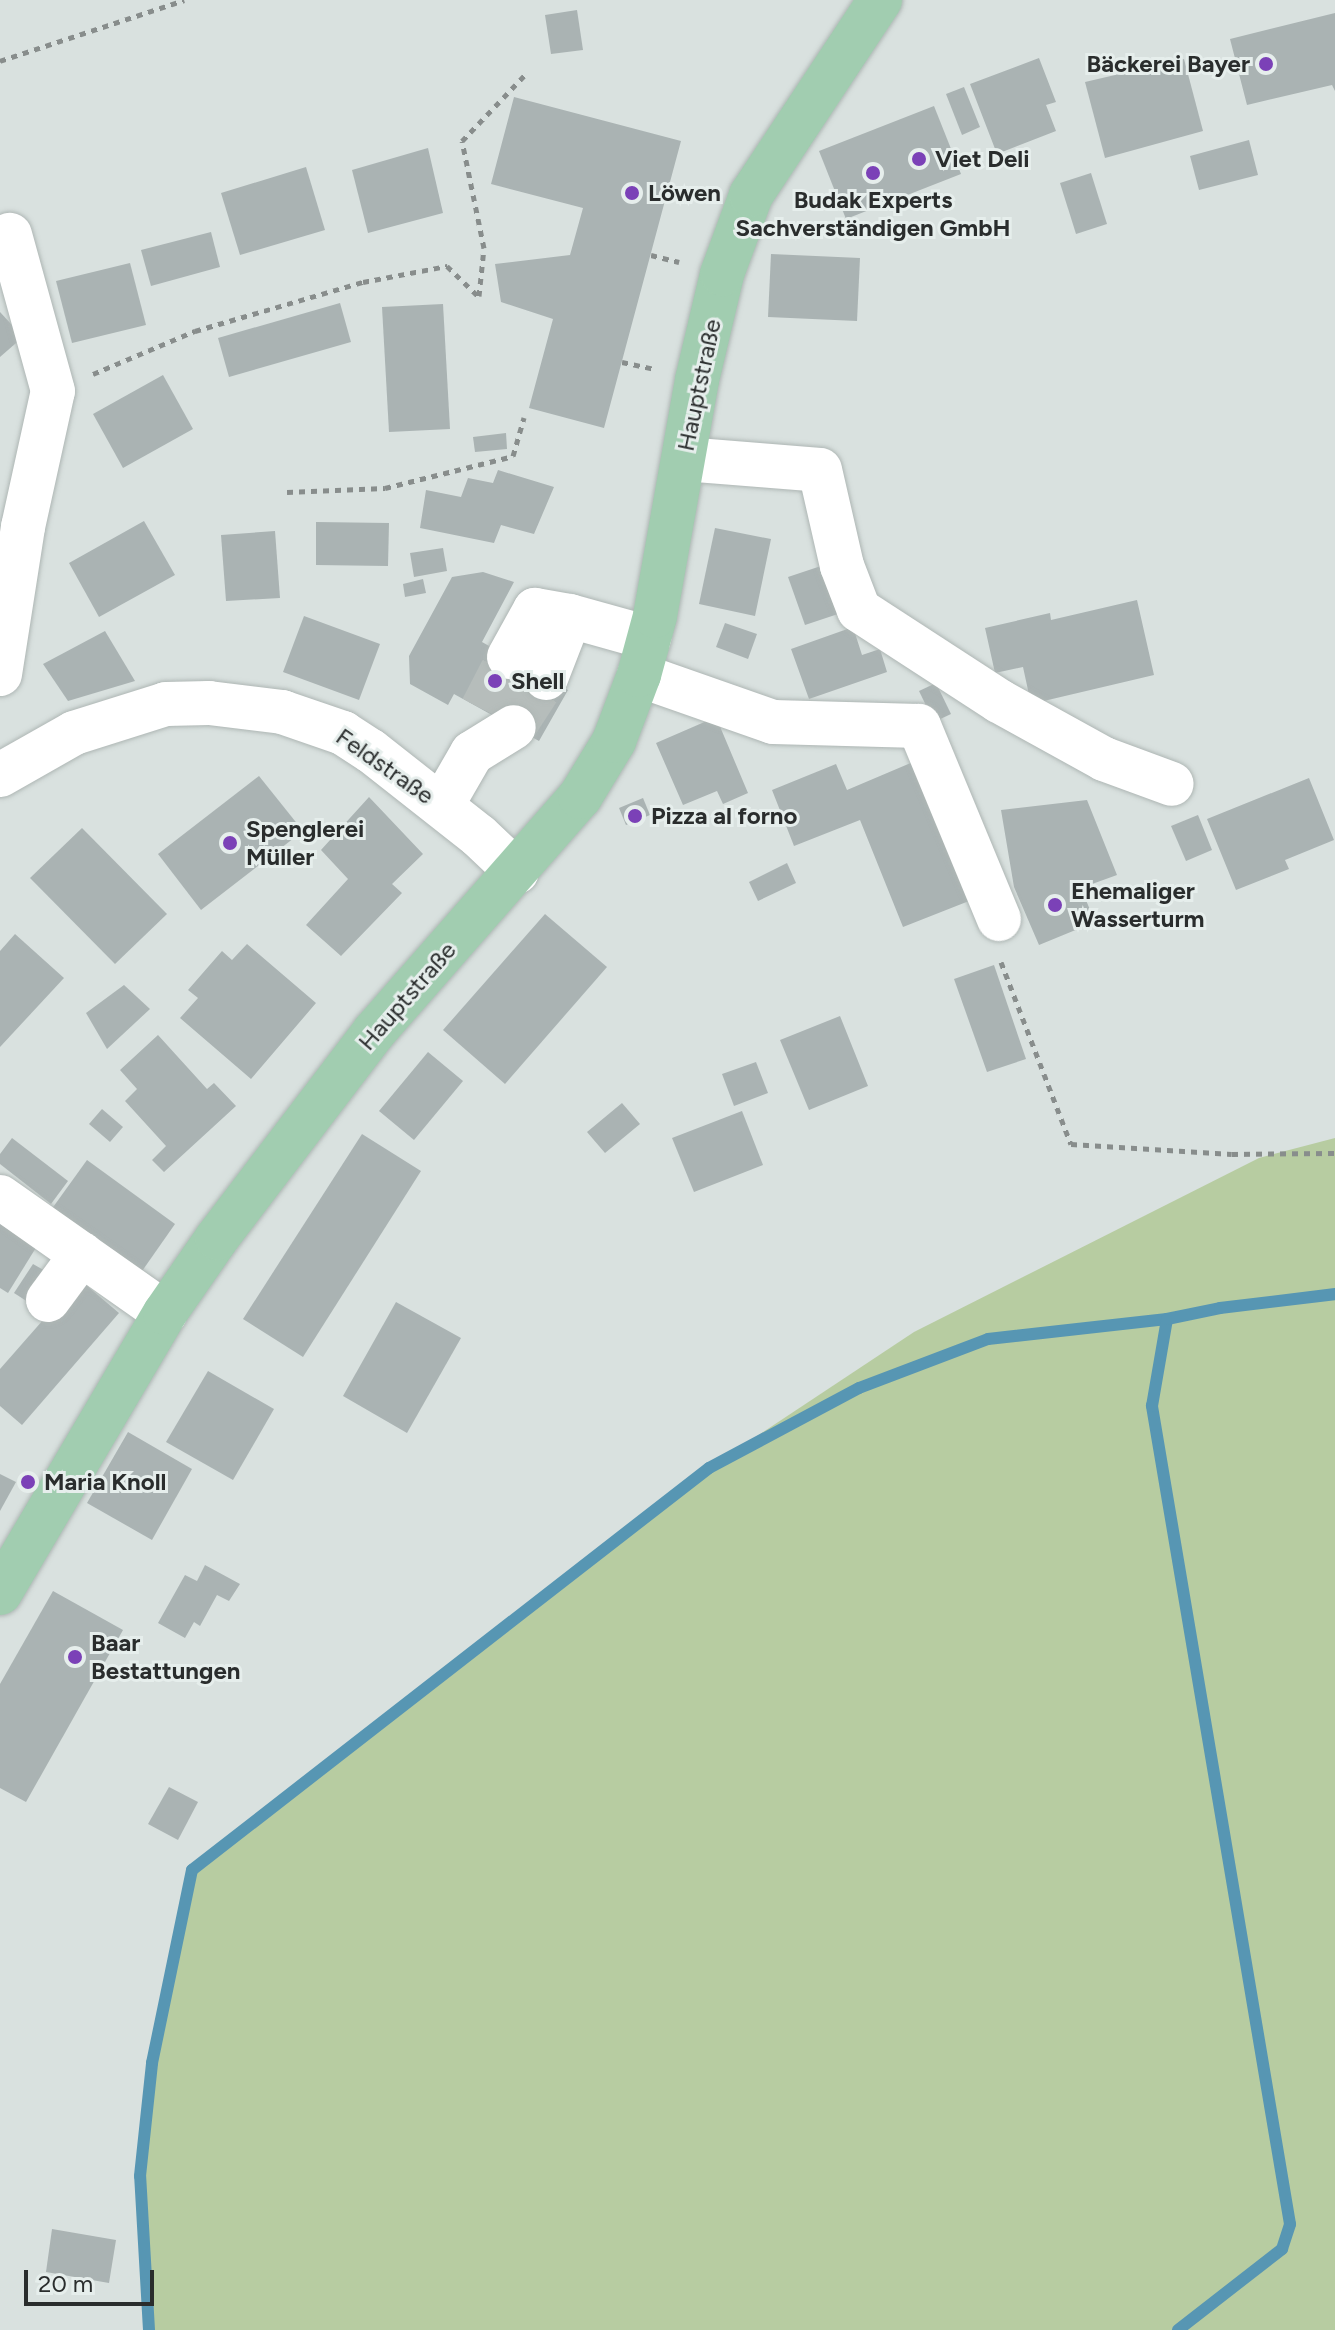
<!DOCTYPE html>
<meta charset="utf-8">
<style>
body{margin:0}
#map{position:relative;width:1335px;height:2330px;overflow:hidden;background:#d9e1df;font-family:Figtree,sans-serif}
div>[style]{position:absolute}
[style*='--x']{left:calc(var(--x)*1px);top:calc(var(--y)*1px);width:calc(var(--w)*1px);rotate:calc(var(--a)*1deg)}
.green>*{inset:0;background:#b7cca1}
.stream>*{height:12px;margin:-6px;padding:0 6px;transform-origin:6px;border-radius:6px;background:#5796b3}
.building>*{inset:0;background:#aab3b3}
.minor-tunnel>*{height:44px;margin-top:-22px;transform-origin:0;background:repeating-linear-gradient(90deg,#b6bdbb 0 44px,transparent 0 66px)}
.path>*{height:5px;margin-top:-2.5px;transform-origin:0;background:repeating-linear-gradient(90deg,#888d8c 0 6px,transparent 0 12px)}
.roads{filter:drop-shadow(0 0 2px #aeb6b4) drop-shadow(0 0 2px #aeb6b4)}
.minor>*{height:44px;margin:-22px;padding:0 22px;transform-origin:22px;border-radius:22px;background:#fff}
.major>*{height:44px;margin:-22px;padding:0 22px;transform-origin:22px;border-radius:22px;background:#a1cdb0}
.dots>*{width:22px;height:22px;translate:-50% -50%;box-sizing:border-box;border:4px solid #e6eeec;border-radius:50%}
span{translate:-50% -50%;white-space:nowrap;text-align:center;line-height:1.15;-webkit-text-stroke:6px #e6eeec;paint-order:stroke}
.poi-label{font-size:24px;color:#2a2d2d;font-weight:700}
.right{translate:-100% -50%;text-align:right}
.left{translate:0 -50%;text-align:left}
.street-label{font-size:24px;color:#2a2d2d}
.scale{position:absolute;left:24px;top:2270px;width:130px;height:36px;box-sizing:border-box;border:4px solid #2a2d2d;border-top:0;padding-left:10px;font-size:24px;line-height:28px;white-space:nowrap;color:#2a2d2d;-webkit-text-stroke:6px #e6eeec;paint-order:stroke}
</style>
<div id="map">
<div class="green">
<div style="clip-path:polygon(1335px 1138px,1335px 2330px,153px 2330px,141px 2189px,152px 2063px,192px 1870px,709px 1468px,914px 1332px,1259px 1158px)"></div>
</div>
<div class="stream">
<div style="--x:149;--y:2330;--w:154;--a:-93.3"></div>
<div style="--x:140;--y:2176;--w:114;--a:-83.9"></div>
<div style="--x:152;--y:2063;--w:197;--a:-78.3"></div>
<div style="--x:192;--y:1870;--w:655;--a:-37.87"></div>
<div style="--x:709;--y:1468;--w:170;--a:-28.1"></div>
<div style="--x:859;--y:1388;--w:138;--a:-20.8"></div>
<div style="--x:988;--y:1339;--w:180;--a:-6.4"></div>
<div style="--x:1178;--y:2330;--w:132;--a:-37.9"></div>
<div style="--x:1282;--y:2249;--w:26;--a:-72"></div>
<div style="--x:1290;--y:2224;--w:830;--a:-99.58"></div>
<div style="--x:1152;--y:1406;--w:88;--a:-80.2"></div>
<div style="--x:1167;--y:1319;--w:54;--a:-11.7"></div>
<div style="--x:1220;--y:1308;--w:116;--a:-6.9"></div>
</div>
<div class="building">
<div style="clip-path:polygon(577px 10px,583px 50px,551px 54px,545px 15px)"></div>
<div style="clip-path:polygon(1335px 13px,1335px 91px,1332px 85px,1247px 105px,1230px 39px)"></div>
<div style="clip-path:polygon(1039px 58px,1056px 102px,1046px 105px,1056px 131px,997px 154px,970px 84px)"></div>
<div style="clip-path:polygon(1184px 59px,1203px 131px,1105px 158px,1085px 82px)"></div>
<div style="clip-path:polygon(964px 87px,980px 127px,962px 135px,946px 94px)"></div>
<div style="clip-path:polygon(514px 97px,681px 141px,604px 428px,529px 408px,553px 319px,501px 302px,495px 264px,570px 255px,583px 208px,491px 184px)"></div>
<div style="clip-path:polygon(934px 106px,961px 174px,846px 219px,819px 151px)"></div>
<div style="clip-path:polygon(1249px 140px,1258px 175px,1199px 190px,1190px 156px)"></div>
<div style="clip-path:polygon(428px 148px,443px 213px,368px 233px,352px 170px)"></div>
<div style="clip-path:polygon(306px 167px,325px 230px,240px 255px,221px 193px)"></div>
<div style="clip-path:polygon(1091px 173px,1107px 224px,1076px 234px,1060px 183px)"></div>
<div style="clip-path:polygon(211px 232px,220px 267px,151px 286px,141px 250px)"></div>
<div style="clip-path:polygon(771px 254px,860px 258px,857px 321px,768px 317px)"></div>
<div style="clip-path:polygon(130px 263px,146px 325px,72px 343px,56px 281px)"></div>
<div style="clip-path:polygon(340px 303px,351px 342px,229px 377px,218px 338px)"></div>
<div style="clip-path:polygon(443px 304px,450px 429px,389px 432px,382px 307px)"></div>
<div style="clip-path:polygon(0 312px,23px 337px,0 357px)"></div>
<div style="clip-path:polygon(163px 375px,193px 429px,123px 468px,93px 414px)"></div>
<div style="clip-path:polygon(506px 433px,507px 449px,475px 452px,473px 437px)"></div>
<div style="clip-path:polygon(498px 470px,554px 487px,534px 534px,501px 525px,494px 543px,420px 528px,426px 490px,461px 497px,468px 478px,493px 483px)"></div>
<div style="clip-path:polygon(144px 521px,175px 575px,99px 617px,69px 563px)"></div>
<div style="clip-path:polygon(316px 522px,389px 523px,388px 566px,316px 565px)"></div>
<div style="clip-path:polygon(715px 528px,771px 539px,755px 616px,699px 604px)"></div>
<div style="clip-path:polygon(275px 531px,280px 598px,226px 601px,221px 535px)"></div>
<div style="clip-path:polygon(443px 548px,447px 571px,414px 577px,410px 553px)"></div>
<div style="clip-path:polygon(824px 565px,841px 613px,805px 625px,788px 577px)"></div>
<div style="clip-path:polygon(483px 572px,514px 582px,482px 642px,568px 690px,539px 741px,454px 694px,448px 705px,410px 684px,409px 656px,452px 577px)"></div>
<div style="clip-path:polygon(423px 579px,426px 593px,405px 597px,403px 584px)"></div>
<div style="clip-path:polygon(1137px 600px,1154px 675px,1031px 704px,1023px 667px,995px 673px,985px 628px,1050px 613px,1051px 620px)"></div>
<div style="clip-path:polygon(304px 616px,380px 644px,359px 700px,283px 672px)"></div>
<div style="clip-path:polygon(725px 623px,757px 634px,748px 659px,716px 647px)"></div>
<div style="clip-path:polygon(853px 627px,862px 655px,880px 649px,887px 672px,809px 699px,791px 649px)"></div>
<div style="clip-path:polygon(105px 631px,135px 681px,68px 701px,43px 664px)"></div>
<div style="clip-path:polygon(936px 683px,951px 714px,934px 722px,919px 691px)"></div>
<div style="clip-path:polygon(716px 717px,748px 793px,723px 804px,717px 791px,683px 805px,656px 743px)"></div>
<div style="clip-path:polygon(913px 762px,969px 901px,903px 927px,860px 820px,794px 846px,772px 790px,836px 764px,847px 790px)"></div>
<div style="clip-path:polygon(259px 776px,303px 831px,201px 910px,158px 854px)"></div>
<div style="clip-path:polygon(1309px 778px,1334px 840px,1285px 860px,1289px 869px,1236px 890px,1207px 819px)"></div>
<div style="clip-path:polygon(369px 797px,423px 854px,392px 884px,402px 893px,341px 956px,306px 925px,348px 879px,321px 850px)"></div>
<div style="clip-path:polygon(643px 798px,650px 815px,626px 825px,619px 808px)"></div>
<div style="clip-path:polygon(1087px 800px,1117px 875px,1081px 888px,1095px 922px,1039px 945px,1014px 887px,1001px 810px)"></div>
<div style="clip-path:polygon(1198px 815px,1212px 850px,1186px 861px,1171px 826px)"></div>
<div style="clip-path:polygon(82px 828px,167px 914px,115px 964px,30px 878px)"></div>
<div style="clip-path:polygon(787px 863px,796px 883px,758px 901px,749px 882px)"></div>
<div style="clip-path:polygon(545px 914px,607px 967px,505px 1084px,443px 1030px)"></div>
<div style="clip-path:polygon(15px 934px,64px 978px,0 1047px,0 951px)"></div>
<div style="clip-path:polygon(247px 944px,316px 1003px,251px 1079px,180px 1018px,198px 998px,188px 990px,222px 951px,232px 960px)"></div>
<div style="clip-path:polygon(994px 965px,1026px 1059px,987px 1072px,954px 979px)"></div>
<div style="clip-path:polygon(124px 985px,150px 1009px,107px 1049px,86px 1013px)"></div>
<div style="clip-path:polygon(840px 1016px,868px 1086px,809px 1110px,780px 1040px)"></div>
<div style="clip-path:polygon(158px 1035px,207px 1089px,214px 1083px,236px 1106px,164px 1172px,152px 1160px,166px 1146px,125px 1101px,137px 1089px,120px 1070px)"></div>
<div style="clip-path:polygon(428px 1052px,463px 1081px,414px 1140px,379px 1111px)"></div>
<div style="clip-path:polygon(756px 1062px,768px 1093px,734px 1106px,722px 1074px)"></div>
<div style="clip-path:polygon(622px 1103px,640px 1124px,605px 1153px,587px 1132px)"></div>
<div style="clip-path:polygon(102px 1109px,123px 1127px,110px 1142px,89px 1124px)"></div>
<div style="clip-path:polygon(742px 1111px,763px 1165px,694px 1192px,672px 1138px)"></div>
<div style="clip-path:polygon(362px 1134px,421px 1171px,303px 1357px,243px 1319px)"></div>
<div style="clip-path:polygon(12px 1138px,68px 1181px,51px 1204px,0 1164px,0 1154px)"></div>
<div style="clip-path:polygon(87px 1160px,175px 1224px,140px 1274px,51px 1210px)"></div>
<div style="clip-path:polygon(0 1224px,37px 1246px,8px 1293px,0 1288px)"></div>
<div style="clip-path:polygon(33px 1264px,47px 1272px,28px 1302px,14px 1293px)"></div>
<div style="clip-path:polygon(79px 1279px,119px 1313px,22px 1425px,0 1406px,0 1369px)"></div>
<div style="clip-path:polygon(396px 1302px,461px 1338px,407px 1433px,343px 1396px)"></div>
<div style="clip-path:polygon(208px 1371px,274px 1409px,233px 1480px,166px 1442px)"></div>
<div style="clip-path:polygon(128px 1432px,192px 1469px,152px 1540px,87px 1503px)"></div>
<div style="clip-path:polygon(0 1474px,16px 1482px,0 1511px)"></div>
<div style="clip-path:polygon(205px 1565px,240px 1584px,229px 1601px,217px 1595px,200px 1626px,194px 1622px,185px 1638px,158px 1623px,185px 1575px,197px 1581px)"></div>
<div style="clip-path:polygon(53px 1591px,123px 1630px,26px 1802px,0 1788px,0 1684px)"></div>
<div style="clip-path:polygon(169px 1787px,198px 1802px,178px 1840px,148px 1824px)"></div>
<div style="clip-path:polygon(52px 2229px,116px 2240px,109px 2283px,46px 2272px)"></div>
</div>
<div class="minor-tunnel">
<div style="--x:482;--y:709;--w:59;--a:-62.6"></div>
<div style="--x:514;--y:727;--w:59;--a:-56.9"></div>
</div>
<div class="path">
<div style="--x:0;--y:61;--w:194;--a:-18.3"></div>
<div style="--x:651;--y:255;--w:29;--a:14"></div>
<div style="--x:479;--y:296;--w:48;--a:-84.1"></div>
<div style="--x:484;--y:248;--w:109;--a:-101.6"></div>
<div style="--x:462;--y:141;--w:90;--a:-46.4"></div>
<div style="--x:622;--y:362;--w:33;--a:12"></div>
<div style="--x:93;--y:374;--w:111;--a:-22.9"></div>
<div style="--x:195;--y:331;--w:175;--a:-16.3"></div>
<div style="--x:363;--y:282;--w:86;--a:-10.8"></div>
<div style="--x:447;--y:266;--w:45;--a:44.1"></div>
<div style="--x:287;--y:492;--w:98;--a:-2.3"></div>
<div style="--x:385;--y:488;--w:132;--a:-14"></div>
<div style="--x:513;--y:456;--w:40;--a:-74"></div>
<div style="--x:1001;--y:962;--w:195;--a:69"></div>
<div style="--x:1071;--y:1144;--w:161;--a:3.6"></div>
<div style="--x:1232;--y:1154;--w:103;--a:-0.6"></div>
</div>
<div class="roads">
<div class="minor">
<div style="--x:684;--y:459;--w:136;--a:4.6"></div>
<div style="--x:820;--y:470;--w:98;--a:77.1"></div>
<div style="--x:842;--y:566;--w:47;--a:68.9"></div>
<div style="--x:859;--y:610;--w:167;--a:33"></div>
<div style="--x:999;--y:701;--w:120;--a:28.9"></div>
<div style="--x:1104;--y:759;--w:72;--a:20.2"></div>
<div style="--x:509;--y:657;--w:54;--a:-61"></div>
<div style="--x:535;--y:610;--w:36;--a:10"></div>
<div style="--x:0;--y:674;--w:149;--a:-81.1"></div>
<div style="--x:23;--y:527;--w:139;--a:-77.6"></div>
<div style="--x:53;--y:391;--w:162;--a:-105.4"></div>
<div style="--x:639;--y:675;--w:142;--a:19.3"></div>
<div style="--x:773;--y:722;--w:146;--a:1.6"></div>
<div style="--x:919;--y:726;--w:209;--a:67.5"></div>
<div style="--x:546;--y:678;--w:66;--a:-68.8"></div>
<div style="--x:570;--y:616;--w:82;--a:15.6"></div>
<div style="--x:0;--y:775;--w:85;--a:-29.6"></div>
<div style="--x:74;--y:733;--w:96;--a:-17.5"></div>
<div style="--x:166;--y:704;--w:43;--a:-1.3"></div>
<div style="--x:209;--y:703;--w:74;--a:7"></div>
<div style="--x:282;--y:712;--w:65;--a:19"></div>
<div style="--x:343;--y:733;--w:33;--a:33"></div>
<div style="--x:371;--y:751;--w:137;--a:38.2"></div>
<div style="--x:479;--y:836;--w:52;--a:43.5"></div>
<div style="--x:442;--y:805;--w:60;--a:-60"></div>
<div style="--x:472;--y:753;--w:49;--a:-31.8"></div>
<div style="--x:0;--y:1197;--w:202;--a:35.1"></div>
<div style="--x:48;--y:1300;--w:57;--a:-53.5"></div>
</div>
<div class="major">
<div style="--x:0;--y:1593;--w:325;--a:-59.5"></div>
<div style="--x:165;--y:1313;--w:91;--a:-55.3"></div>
<div style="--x:217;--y:1238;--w:259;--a:-52.7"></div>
<div style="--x:374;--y:1032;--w:313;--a:-48.8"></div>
<div style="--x:580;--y:797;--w:66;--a:-58.7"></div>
<div style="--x:614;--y:741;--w:71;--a:-69.3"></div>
<div style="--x:639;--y:675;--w:61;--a:-74.8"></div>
<div style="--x:655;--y:616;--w:240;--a:-79.9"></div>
<div style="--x:697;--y:380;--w:109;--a:-76.7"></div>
<div style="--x:722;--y:274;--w:84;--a:-69.8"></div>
<div style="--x:751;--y:195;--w:234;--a:-56.5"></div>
</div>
</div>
<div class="dots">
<div style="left:1266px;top:64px;background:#7b41b7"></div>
<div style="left:919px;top:159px;background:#7b41b7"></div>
<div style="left:873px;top:173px;background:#7b41b7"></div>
<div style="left:632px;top:193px;background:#7b41b7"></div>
<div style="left:495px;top:681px;background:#7b41b7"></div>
<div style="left:635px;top:816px;background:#7b41b7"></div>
<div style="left:230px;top:843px;background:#7b41b7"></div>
<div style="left:1055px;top:905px;background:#7b41b7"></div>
<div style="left:28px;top:1482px;background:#7b41b7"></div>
<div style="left:75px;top:1657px;background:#7b41b7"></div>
</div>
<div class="poi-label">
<span class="right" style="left:1250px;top:64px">Bäckerei Bayer</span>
<span class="left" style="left:935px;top:159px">Viet Deli</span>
<span class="left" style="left:648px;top:193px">Löwen</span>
<span style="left:873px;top:214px">Budak Experts<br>Sachverständigen GmbH</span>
<span class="left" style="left:511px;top:681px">Shell</span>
<span class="left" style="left:651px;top:816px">Pizza al forno</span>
<span class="left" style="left:246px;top:843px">Spenglerei<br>Müller</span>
<span class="left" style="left:1071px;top:905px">Ehemaliger<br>Wasserturm</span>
<span class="left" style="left:44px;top:1482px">Maria Knoll</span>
<span class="left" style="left:91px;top:1657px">Baar<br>Bestattungen</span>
</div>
<div class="street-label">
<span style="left:699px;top:385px;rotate:-78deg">Hauptstraße</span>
<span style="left:385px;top:766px;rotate:35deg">Feldstraße</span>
<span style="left:407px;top:996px;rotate:-49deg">Hauptstraße</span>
</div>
<div class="scale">20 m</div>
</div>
